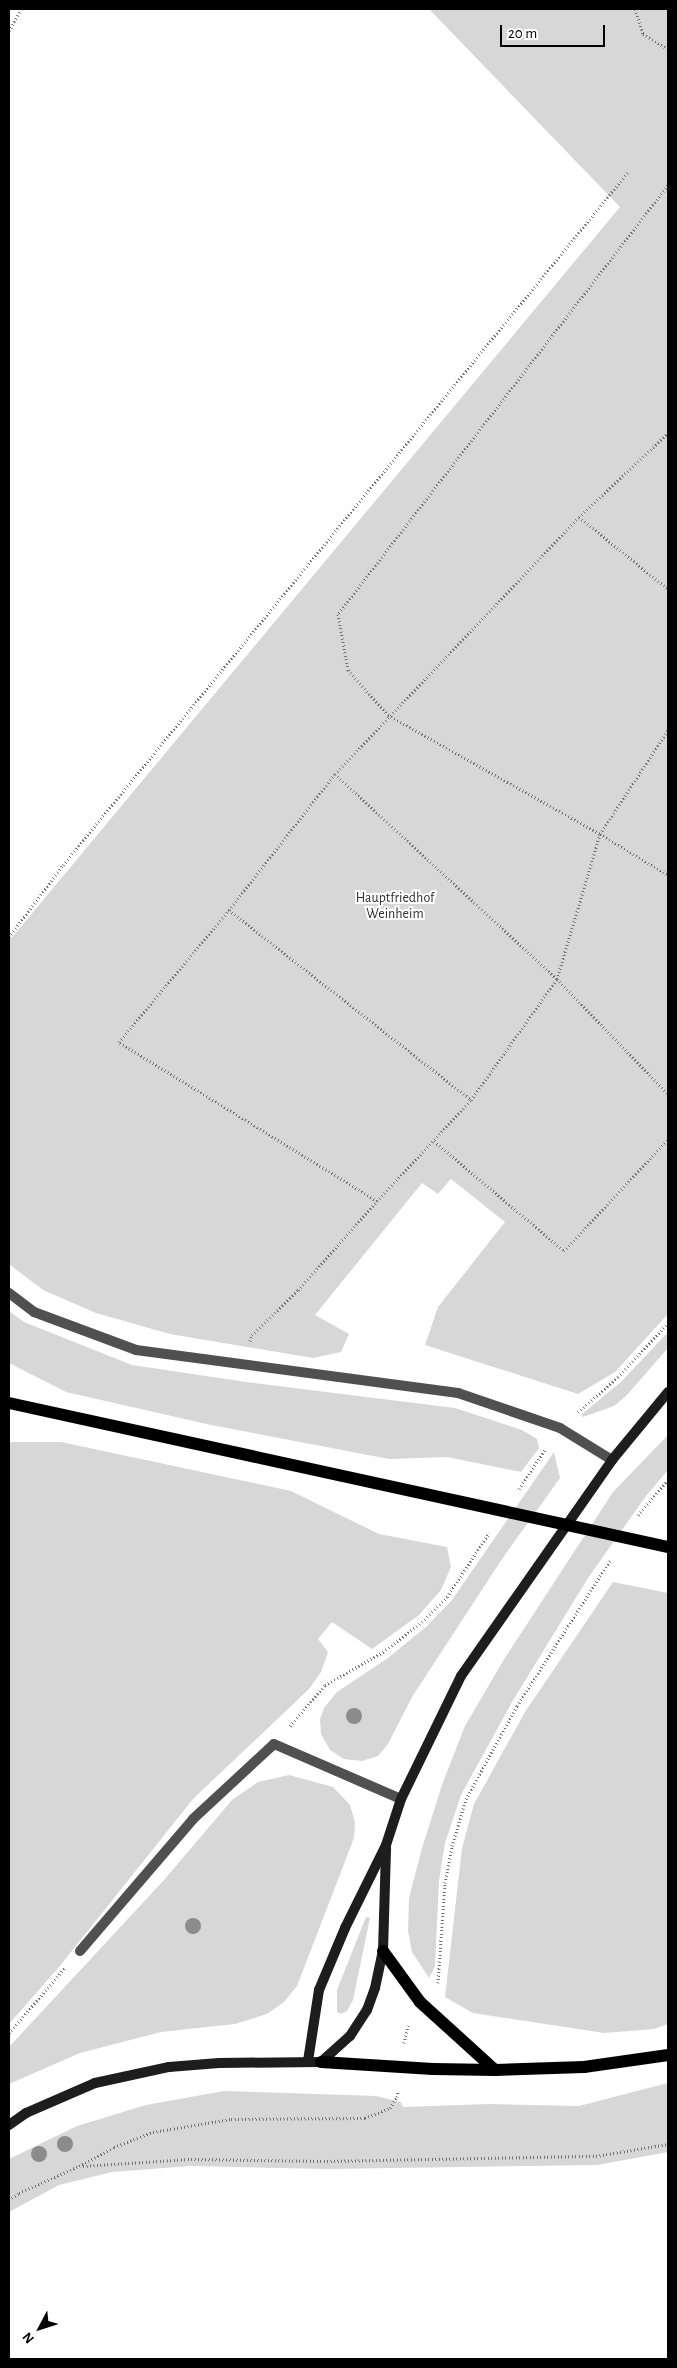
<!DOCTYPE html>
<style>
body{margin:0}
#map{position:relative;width:677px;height:2368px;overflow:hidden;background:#fff;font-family:"Alegreya Sans",sans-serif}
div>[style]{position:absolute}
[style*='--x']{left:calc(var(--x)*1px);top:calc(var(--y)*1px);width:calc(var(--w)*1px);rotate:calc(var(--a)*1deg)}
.green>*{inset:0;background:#d7d7d7}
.path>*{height:3px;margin-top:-1.5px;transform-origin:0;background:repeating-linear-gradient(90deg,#727272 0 1px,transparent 0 3.5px)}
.lane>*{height:10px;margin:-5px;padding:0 5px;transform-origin:5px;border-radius:5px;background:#505050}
.secondary>*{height:10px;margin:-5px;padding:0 5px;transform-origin:5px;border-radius:5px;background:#1d1d1d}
.primary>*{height:12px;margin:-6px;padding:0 6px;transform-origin:6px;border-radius:6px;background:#000}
.trees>*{width:16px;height:16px;margin:-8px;border-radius:50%;background:#8c8c8c}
span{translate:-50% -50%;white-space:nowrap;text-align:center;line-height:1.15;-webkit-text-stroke:4px #fff;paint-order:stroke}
.park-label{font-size:14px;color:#2e2e2e}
.frame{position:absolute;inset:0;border:10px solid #000;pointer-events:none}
.north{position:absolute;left:15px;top:2303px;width:50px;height:50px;-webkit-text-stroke:4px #fff;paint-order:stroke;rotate:230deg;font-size:14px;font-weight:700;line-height:20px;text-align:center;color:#000}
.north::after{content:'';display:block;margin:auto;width:18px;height:22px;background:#000;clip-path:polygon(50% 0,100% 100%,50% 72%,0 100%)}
.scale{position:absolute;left:500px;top:25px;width:105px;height:22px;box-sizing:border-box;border:2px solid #000;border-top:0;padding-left:6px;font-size:15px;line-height:18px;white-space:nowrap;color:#000;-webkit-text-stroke:4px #fff;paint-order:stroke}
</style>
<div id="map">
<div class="green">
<div style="clip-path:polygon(429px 9px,668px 9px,668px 1314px,615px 1372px,578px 1394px,425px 1345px,438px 1307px,505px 1222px,451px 1179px,438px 1194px,422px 1183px,315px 1315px,349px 1334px,341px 1352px,313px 1358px,170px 1334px,96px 1313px,43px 1290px,9px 1264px,9px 941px,620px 207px)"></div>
<div style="clip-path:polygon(9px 1311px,24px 1322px,132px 1365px,246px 1382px,455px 1408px,522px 1430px,537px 1439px,539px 1448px,521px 1472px,447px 1457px,389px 1459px,211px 1425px,66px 1392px,9px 1363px)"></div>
<div style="clip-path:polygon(668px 1332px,668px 1348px,626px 1396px,614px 1406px,583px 1417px,581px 1415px,622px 1381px)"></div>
<div style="clip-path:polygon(668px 1435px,668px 1470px,646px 1496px,588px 1578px,512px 1702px,461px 1795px,445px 1843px,439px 1881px,435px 1966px,429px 1978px,412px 1952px,408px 1931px,409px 1898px,422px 1848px,443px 1782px,465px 1726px,503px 1661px,613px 1492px)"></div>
<div style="clip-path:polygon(9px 1442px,61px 1442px,291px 1491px,379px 1534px,447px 1547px,451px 1567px,441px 1590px,419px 1615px,372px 1649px,332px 1622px,318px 1639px,328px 1652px,321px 1672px,309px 1689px,193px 1799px,59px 1967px,9px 2024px)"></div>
<div style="clip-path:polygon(554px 1452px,560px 1478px,502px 1559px,412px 1697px,388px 1744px,378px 1756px,362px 1761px,344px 1759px,330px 1750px,321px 1734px,320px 1719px,324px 1708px,337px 1692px,388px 1658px,427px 1626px,452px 1600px)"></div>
<div style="clip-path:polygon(613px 1582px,668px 1593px,668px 2024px,654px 2029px,604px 2033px,473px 2013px,445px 1997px,462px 1848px,474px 1804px,525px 1712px)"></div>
<div style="clip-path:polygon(289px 1775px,333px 1787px,350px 1805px,355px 1822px,354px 1838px,297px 1986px,284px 2002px,267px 2014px,235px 2024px,161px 2032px,80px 2053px,9px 2084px,9px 2047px,164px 1880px,232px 1800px,258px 1782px)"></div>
<div style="clip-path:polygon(366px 1917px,370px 1918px,353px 2000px,347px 2011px,341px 2014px,337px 2012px,337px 1990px)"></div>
<div style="clip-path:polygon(668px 2083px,668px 2152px,597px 2165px,328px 2169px,190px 2166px,112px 2172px,59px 2185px,9px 2212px,9px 2159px,77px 2126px,146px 2105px,224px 2091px,376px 2096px,401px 2102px,403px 2107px,489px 2104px,579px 2106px)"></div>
</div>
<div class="path">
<div style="--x:635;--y:9;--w:26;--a:72"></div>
<div style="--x:643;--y:34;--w:29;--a:31"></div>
<div style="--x:9;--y:31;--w:25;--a:-61"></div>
<div style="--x:668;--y:185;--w:541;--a:127.57"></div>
<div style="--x:338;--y:614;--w:57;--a:79.9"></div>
<div style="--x:348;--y:670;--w:60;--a:48.4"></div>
<div style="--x:388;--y:715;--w:243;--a:29.3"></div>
<div style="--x:600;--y:834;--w:79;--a:31.1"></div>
<div style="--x:579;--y:517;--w:114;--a:39"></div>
<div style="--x:335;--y:774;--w:302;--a:42.7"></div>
<div style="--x:557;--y:979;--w:160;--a:46"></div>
<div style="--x:229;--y:910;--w:308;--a:38.1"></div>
<div style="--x:9;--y:937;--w:90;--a:-53.1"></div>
<div style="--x:63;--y:865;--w:896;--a:-50.8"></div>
<div style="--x:434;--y:1141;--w:170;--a:40.2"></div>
<div style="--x:564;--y:1251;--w:153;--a:-47.1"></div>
<div style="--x:377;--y:1201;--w:303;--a:-148.4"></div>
<div style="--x:119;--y:1042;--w:172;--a:-50.2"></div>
<div style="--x:229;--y:910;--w:172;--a:-52.1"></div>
<div style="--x:335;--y:774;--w:354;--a:-46.5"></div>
<div style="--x:579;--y:517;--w:122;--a:-43.3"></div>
<div style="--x:250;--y:1341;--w:6;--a:-72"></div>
<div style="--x:252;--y:1335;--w:64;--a:-44.4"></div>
<div style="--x:298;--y:1290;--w:119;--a:-48.4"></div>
<div style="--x:377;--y:1201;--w:138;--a:-47.1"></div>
<div style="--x:471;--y:1100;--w:148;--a:-54.6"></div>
<div style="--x:557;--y:979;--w:151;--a:-73.5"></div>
<div style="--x:600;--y:834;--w:124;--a:-56.8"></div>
<div style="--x:578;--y:1412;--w:53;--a:-41.2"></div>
<div style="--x:618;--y:1377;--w:74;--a:-47.2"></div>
<div style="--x:519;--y:1489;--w:49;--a:-56.6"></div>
<div style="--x:638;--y:1515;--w:46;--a:-49.4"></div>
<div style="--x:290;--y:1726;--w:54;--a:-49.5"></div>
<div style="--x:325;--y:1685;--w:67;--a:-29.6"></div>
<div style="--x:383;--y:1652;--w:49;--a:-37.6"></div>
<div style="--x:422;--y:1622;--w:35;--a:-45"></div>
<div style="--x:447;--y:1597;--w:77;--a:-56.7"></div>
<div style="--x:438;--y:1983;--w:100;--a:-86"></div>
<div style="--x:445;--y:1883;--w:38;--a:-79"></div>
<div style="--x:452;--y:1846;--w:49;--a:-73.4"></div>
<div style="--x:466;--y:1799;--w:106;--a:-61.3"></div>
<div style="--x:517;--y:1706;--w:174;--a:-57.4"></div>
<div style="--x:9;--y:2033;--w:86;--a:-49.3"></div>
<div style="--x:404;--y:2043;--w:18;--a:-77"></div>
<div style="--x:83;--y:2166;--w:108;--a:-3.7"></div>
<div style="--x:191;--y:2159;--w:136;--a:0.8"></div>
<div style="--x:327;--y:2161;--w:269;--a:-1.1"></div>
<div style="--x:596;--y:2156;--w:73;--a:-9.5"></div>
<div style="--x:9;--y:2200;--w:12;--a:-35"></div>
<div style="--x:19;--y:2193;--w:66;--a:-24.2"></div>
<div style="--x:79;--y:2166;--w:40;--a:-28"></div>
<div style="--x:114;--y:2147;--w:42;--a:-21"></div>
<div style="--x:153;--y:2132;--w:79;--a:-9.5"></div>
<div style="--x:231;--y:2119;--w:134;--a:-0.4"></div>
<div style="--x:365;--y:2118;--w:27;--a:-22"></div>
<div style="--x:390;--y:2108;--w:13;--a:-58"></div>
<div style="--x:397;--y:2097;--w:6;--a:-81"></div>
</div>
<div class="lane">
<div style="--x:9;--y:1293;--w:31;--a:37"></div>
<div style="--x:34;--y:1312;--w:109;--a:20.4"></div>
<div style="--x:136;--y:1350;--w:325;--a:7.6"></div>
<div style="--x:458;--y:1393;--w:108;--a:18.9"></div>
<div style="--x:560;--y:1428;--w:61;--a:31.6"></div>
<div style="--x:80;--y:1951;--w:174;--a:-49.4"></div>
<div style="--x:193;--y:1819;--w:110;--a:-42.8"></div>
<div style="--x:274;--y:1744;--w:138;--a:23.4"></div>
</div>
<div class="secondary">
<div style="--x:308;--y:2061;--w:72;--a:-81.2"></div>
<div style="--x:319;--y:1990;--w:67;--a:-67.2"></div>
<div style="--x:345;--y:1928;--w:93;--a:-63.7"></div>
<div style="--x:386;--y:1845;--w:48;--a:-71.9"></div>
<div style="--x:401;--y:1799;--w:137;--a:-64"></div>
<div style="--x:461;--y:1676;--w:264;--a:-55"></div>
<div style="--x:612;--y:1460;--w:88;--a:-50.5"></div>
<div style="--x:9;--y:2125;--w:21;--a:-35"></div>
<div style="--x:26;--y:2113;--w:75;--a:-23.5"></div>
<div style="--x:95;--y:2083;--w:76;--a:-12.2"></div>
<div style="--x:169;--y:2067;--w:50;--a:-4.6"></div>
<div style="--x:219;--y:2063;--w:102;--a:-0.6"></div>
<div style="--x:321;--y:2062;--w:39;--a:-42"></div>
<div style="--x:350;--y:2036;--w:31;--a:-57"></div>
<div style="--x:367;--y:2010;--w:23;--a:-70"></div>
<div style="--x:375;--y:1988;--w:38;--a:-78"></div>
<div style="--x:383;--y:1951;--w:103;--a:-88.3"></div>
</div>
<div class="primary">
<div style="--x:9;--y:1403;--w:675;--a:12.33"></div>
<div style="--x:383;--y:1951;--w:63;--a:54"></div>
<div style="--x:420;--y:2002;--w:101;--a:42.2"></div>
<div style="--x:321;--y:2062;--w:112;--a:3.6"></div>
<div style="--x:433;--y:2069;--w:62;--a:0.9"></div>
<div style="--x:495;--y:2070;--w:89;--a:-1.9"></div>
<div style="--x:584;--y:2067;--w:85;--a:-8.1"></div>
</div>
<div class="trees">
<div style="left:354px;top:1716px"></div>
<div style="left:193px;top:1926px"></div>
<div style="left:65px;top:2144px"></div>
<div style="left:39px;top:2154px"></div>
</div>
<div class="park-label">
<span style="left:395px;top:906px">Hauptfriedhof<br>Weinheim</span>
</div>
<div class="frame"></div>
<div class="north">N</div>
<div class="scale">20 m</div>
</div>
